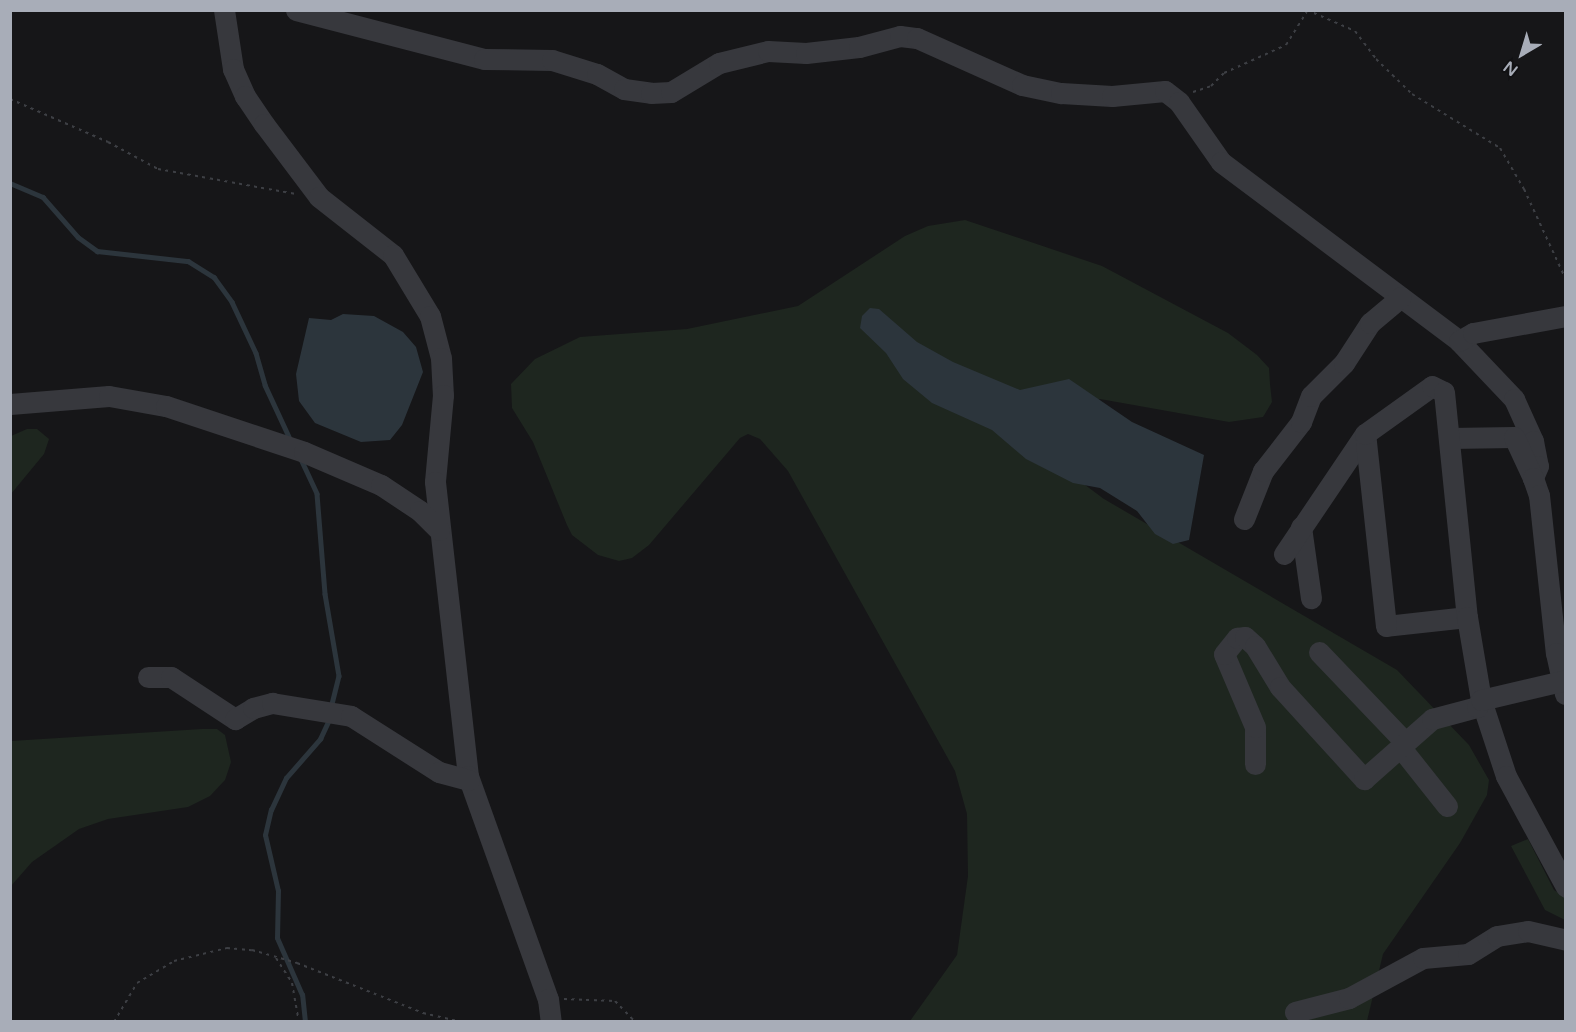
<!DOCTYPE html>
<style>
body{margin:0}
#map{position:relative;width:1576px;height:1032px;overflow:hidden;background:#161618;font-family:"Varela Round",sans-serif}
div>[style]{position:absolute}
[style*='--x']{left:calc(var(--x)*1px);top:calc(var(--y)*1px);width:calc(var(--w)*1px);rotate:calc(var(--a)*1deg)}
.green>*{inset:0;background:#1e261f}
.water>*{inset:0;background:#2c353c}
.stream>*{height:4.5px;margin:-2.25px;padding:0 2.25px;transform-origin:2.25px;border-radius:2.25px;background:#2c353c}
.path>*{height:2px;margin-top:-1px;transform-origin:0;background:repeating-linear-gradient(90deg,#3d3f44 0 3px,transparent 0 7.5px)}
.minor>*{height:21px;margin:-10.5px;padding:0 10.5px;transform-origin:10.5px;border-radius:10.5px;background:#37383d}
span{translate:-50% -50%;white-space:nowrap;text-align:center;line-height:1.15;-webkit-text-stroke:6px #111113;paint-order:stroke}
.frame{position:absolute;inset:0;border:12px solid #a8adb8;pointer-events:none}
.north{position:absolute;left:1492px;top:24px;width:60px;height:60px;-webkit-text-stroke:4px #111113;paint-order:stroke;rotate:218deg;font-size:16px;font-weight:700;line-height:24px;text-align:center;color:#a8adb8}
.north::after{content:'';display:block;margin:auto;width:21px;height:27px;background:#a8adb8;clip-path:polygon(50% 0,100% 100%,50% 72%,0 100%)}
</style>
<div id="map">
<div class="green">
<div style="clip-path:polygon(965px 220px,1102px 266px,1228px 333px,1257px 355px,1269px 368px,1270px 384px,1272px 402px,1263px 417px,1229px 422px,1100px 399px,1092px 403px,1069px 473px,1104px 499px,1397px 670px,1469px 745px,1489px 780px,1487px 795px,1460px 843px,1383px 954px,1367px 1021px,910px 1021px,957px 955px,968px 876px,967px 814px,955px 771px,788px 471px,760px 439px,748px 434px,740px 438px,649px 545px,632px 558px,619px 561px,598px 555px,572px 535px,567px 525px,533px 442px,512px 408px,511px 384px,535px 359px,580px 337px,687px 329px,798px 306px,905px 236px,928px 226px)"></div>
<div style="clip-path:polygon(27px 429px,37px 429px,49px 439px,44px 454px,11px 494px,11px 436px)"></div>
<div style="clip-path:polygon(202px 729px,217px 729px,225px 735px,231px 762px,225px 780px,210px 796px,188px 807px,108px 819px,79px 829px,32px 862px,11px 886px,11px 741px)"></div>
<div style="clip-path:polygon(1528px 839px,1554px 890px,1565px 897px,1565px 920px,1545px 910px,1511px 846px)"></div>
</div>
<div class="water">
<div style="clip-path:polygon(870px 308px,879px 309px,917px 342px,953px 362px,1020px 390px,1069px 379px,1132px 422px,1204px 455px,1189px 540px,1173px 544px,1155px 534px,1137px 511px,1100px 488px,1073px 483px,1026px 459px,992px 430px,932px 403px,903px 379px,886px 353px,860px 328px,862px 316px)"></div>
<div style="clip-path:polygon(343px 314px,374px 316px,403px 332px,416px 347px,423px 372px,402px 425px,390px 440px,361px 442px,315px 423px,299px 401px,296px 374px,309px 318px,331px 320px)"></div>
</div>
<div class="stream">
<div style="--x:10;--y:183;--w:36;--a:23"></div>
<div style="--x:43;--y:197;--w:53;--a:48.8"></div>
<div style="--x:78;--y:237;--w:24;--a:36"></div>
<div style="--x:97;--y:251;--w:92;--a:6.3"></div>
<div style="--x:188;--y:261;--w:31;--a:32"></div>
<div style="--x:214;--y:277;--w:31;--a:54"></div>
<div style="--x:232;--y:302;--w:56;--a:64.8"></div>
<div style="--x:256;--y:353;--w:33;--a:74"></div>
<div style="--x:265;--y:385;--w:62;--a:65.1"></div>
<div style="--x:301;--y:459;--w:38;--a:65"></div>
<div style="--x:317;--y:494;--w:100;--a:85.4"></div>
<div style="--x:325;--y:594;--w:83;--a:80.3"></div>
<div style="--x:339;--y:676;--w:33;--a:104"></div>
<div style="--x:305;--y:1022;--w:27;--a:-96"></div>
<div style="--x:302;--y:995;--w:62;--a:-113.7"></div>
<div style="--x:277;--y:938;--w:47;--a:-88.8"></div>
<div style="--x:278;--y:891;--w:57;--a:-103.1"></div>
<div style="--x:265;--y:835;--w:26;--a:-77"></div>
<div style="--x:271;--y:810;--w:35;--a:-65"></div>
<div style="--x:286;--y:778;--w:52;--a:-48.9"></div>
<div style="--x:320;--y:739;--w:21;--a:-65"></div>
</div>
<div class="path">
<div style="--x:1307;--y:10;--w:52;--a:23.6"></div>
<div style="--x:1355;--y:31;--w:35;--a:53"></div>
<div style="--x:1376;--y:59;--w:50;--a:44.2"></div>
<div style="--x:1412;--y:94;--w:103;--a:31.5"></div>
<div style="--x:1500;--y:148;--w:48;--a:59.7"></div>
<div style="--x:1524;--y:189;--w:100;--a:65.2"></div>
<div style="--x:1193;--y:92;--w:19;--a:-18"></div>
<div style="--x:1211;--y:86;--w:18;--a:-45"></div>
<div style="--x:1224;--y:73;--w:68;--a:-24.3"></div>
<div style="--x:1286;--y:45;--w:39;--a:-58"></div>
<div style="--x:10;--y:99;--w:107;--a:23.7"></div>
<div style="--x:108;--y:142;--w:57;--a:28.4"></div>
<div style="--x:158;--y:169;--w:139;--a:10.3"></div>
<div style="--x:276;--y:958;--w:30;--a:57"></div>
<div style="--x:292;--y:983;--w:40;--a:80"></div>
<div style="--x:564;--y:999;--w:51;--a:2.2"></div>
<div style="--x:615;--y:1001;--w:29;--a:46"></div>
<div style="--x:114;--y:1022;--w:45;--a:-59.5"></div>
<div style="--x:137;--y:983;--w:43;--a:-30.7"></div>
<div style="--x:174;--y:961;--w:55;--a:-13.8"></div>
<div style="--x:227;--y:948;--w:25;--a:5"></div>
<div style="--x:252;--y:950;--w:47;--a:16.1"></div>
<div style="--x:297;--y:963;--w:136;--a:21.6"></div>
<div style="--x:423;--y:1013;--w:40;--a:13"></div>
</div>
<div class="minor">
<div style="--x:224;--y:10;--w:60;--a:81.3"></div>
<div style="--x:233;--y:69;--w:30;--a:66"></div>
<div style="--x:245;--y:96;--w:34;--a:56"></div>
<div style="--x:264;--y:124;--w:91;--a:53"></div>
<div style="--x:319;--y:197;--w:94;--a:38.1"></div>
<div style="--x:393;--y:255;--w:71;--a:58.8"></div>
<div style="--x:430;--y:316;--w:43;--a:75.3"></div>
<div style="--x:441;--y:358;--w:37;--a:87"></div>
<div style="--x:443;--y:395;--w:87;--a:95.3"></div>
<div style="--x:435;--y:482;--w:296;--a:83.6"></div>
<div style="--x:468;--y:776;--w:237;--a:70.3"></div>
<div style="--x:548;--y:999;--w:23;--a:83"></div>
<div style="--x:296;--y:10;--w:194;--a:14.6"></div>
<div style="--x:484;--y:59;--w:68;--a:0.8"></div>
<div style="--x:552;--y:60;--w:47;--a:17.3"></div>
<div style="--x:597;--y:74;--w:31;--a:29"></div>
<div style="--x:624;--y:89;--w:27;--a:8"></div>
<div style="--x:651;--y:93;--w:20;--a:-3"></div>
<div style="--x:671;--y:92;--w:56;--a:-31.1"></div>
<div style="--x:719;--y:63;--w:50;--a:-13.8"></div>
<div style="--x:768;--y:51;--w:38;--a:3"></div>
<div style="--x:806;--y:53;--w:53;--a:-6.5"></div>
<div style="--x:859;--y:47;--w:42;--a:-15"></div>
<div style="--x:900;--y:36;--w:17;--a:7"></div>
<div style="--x:917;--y:38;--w:115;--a:24.1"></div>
<div style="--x:1022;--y:85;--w:40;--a:12"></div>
<div style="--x:1061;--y:93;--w:51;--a:3.4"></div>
<div style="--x:1112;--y:96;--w:53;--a:-5.4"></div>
<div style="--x:1165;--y:91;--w:18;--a:38"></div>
<div style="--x:1179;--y:102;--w:73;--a:55"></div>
<div style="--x:1221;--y:162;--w:298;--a:36.9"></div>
<div style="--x:1459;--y:341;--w:80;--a:46.5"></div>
<div style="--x:1514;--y:399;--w:46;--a:65.7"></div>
<div style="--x:1533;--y:441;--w:25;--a:79"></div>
<div style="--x:1538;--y:466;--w:13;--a:113"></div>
<div style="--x:1459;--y:341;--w:16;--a:-30"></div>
<div style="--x:1473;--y:333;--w:95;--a:-10.4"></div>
<div style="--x:10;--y:404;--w:99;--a:-4.6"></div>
<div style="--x:109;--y:396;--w:58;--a:10"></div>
<div style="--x:166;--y:406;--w:145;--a:18.4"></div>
<div style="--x:304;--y:452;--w:84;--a:23.2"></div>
<div style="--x:381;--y:485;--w:47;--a:33.7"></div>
<div style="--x:420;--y:511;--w:27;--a:45"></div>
<div style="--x:1450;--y:438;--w:64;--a:-0.9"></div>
<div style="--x:1514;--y:437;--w:45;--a:65.1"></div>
<div style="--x:1533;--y:478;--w:18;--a:71"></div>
<div style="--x:1539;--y:495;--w:159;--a:83.9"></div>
<div style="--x:1556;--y:653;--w:42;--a:77.6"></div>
<div style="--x:1244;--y:519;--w:52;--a:-68.4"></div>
<div style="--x:1263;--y:471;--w:62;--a:-52.2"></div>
<div style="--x:1301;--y:422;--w:28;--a:-69"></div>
<div style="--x:1311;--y:396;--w:47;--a:-45"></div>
<div style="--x:1344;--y:363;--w:48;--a:-57"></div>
<div style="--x:1370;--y:323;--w:40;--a:-40"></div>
<div style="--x:1301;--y:527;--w:72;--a:82"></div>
<div style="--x:1284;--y:554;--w:145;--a:-56"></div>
<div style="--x:1467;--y:617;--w:81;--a:173.7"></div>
<div style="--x:1386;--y:626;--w:193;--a:-96.2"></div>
<div style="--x:1365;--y:434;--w:82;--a:-35.6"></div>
<div style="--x:1432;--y:386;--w:13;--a:27"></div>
<div style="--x:1444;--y:392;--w:226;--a:84.2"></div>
<div style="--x:1467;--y:617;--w:84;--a:80.4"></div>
<div style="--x:1481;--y:700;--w:80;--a:71.8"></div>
<div style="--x:1506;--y:776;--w:126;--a:61.6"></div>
<div style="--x:1319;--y:652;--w:124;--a:46.3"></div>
<div style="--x:148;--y:677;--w:23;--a:0"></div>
<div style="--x:171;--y:677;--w:77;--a:33.3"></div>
<div style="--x:235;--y:719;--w:21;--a:-31"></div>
<div style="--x:253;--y:708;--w:20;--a:-15"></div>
<div style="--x:272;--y:703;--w:80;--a:9.3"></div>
<div style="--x:351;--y:716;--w:104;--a:32.5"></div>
<div style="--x:439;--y:772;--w:31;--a:15"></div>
<div style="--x:1401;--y:748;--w:74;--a:51.6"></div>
<div style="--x:1255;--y:764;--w:37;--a:-90"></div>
<div style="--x:1255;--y:727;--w:79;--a:-113"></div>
<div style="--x:1224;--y:654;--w:21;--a:-51"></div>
<div style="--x:1237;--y:638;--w:8;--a:-7"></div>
<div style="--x:1245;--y:637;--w:13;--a:42"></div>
<div style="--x:1255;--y:646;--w:48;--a:58.6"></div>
<div style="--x:1280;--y:687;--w:125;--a:47.6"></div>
<div style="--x:1364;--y:779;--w:91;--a:-41.4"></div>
<div style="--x:1432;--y:719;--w:47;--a:-14.9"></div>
<div style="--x:1477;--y:707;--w:8;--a:-60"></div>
<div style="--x:1481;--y:700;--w:87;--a:-13.2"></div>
<div style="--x:1295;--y:1012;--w:56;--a:-14.5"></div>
<div style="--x:1349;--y:998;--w:84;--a:-28.4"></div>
<div style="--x:1423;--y:958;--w:45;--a:-5.1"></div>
<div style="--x:1468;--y:954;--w:34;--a:-32"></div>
<div style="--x:1497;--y:936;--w:31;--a:-9"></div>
<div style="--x:1528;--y:931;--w:39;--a:13"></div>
</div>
<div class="frame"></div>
<div class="north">N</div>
</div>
